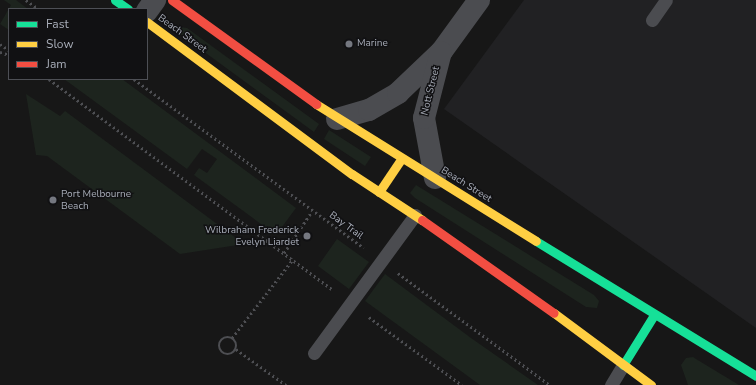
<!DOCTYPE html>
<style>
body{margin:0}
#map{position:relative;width:756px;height:385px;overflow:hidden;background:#171717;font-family:"Nunito Sans",sans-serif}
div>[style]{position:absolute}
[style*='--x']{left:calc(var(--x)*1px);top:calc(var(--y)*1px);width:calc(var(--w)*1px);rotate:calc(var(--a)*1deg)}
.built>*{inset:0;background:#212123}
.green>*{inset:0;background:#1d241e}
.path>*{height:2.5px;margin-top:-1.25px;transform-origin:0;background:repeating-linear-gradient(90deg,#4d4e52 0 2px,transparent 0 5px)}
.path>.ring{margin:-1.25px;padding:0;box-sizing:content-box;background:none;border:2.5px solid #4d4e52;border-radius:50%}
.lane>*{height:13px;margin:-6.5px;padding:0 6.5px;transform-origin:6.5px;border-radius:6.5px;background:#4b4c50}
.street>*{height:22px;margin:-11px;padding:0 11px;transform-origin:11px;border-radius:11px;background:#4b4c50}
.fast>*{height:9px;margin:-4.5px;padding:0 4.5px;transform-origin:4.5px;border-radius:4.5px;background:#16e098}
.slow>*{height:9px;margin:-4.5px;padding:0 4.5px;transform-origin:4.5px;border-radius:4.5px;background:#ffcf43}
.jam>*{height:9px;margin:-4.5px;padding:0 4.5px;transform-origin:4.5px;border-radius:4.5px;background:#f24e42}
.dots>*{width:11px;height:11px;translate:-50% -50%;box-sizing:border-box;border:2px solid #111113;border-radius:50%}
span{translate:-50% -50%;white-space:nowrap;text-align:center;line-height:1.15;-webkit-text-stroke:3px #111113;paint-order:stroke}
.street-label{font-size:10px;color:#a8adb8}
.poi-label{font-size:10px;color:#a8adb8}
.left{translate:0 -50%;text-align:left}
.right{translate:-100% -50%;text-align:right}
.legend{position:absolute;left:8px;top:8px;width:140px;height:72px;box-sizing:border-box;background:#111113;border:1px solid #4d4f55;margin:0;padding:5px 7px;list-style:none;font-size:12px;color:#a8adb8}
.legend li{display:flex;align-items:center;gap:8px;height:20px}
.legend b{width:20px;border:1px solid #4d4f55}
</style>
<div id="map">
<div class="built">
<div style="clip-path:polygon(524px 0,756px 0,756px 328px,444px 109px)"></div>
</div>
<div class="green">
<div style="clip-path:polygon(4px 0,16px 0,28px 9px,9px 9px,9px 30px,0 24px,11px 5px)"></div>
<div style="clip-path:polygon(180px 27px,187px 28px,319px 124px,314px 132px,177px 32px)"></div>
<div style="clip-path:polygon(64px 79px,122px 79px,296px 208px,276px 235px,194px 175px,199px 168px,207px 173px,217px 159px,202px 149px,187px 169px)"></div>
<div style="clip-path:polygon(26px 94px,60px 116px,65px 111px,244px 244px,180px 254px,47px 156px,36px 155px)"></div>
<div style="clip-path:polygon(329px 130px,371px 157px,365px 166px,324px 139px)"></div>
<div style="clip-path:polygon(416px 185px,594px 295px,599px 301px,597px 308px,586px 307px,415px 198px,410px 193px)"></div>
<div style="clip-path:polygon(337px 239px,369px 262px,349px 289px,318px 266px)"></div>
<div style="clip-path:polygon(385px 274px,471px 338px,538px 385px,480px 385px,365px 301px)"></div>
<div style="clip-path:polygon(693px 357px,696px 359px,739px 385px,688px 385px,681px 365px,686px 358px)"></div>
</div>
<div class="path">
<div style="--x:26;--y:0;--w:16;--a:35"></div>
<div style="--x:0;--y:44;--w:11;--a:34"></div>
<div style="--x:0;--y:52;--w:9;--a:18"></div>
<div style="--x:49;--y:79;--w:354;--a:36.6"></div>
<div style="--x:134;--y:79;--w:285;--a:36.3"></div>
<div style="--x:284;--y:253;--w:50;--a:-56.3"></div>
<div style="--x:398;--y:273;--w:189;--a:36.4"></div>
<div style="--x:369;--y:317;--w:115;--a:36.2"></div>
<div class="ring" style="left:219px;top:337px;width:15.5px;height:15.5px"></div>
<div style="--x:232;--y:338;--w:100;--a:-52.3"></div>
<div style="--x:236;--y:349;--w:62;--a:35.8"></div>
</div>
<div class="lane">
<div style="--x:652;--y:20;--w:24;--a:-55"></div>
<div style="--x:314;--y:353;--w:171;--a:-53.8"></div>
<div style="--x:611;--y:385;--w:23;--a:-59"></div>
</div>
<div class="street">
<div style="--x:147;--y:11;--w:14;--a:-54"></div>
<div style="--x:337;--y:119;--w:33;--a:-16"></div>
<div style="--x:369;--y:110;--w:34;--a:-30"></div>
<div style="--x:398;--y:93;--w:61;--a:-43.7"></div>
<div style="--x:442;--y:51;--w:63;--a:-54"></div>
<div style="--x:435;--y:178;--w:61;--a:-100.4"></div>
<div style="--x:424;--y:118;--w:68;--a:-75.6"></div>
</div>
<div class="fast">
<div style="--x:115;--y:0;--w:16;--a:35"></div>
<div style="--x:536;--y:241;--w:258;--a:31.5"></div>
<div style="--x:623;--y:365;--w:59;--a:-58.2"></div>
</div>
<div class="slow">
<div style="--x:147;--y:22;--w:255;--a:36.6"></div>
<div style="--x:352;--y:174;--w:84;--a:33.3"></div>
<div style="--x:316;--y:104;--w:259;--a:31.9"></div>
<div style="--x:379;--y:192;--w:40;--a:-56"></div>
<div style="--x:554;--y:313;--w:121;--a:36.6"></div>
</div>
<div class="jam">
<div style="--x:172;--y:0;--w:178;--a:35.8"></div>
<div style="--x:422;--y:220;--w:161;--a:35.2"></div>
</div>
<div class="dots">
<div style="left:349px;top:44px;background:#757880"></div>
<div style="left:53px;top:200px;background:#757880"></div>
<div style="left:307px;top:236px;background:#757880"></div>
</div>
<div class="street-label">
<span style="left:182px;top:34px;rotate:36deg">Beach Street</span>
<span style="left:431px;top:91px;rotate:-76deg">Nott Street</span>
<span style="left:466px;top:185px;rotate:32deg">Beach Street</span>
<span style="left:346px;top:226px;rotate:36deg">Bay Trail</span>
</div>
<div class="poi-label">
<span class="left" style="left:357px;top:44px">Marine</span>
<span class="left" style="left:61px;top:200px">Port Melbourne<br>Beach</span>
<span class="right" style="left:299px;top:236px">Wilbraham Frederick<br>Evelyn Liardet</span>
</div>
<ul class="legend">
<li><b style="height:5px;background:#16e098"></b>Fast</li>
<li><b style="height:5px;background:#ffcf43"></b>Slow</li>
<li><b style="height:5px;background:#f24e42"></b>Jam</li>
</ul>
</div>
